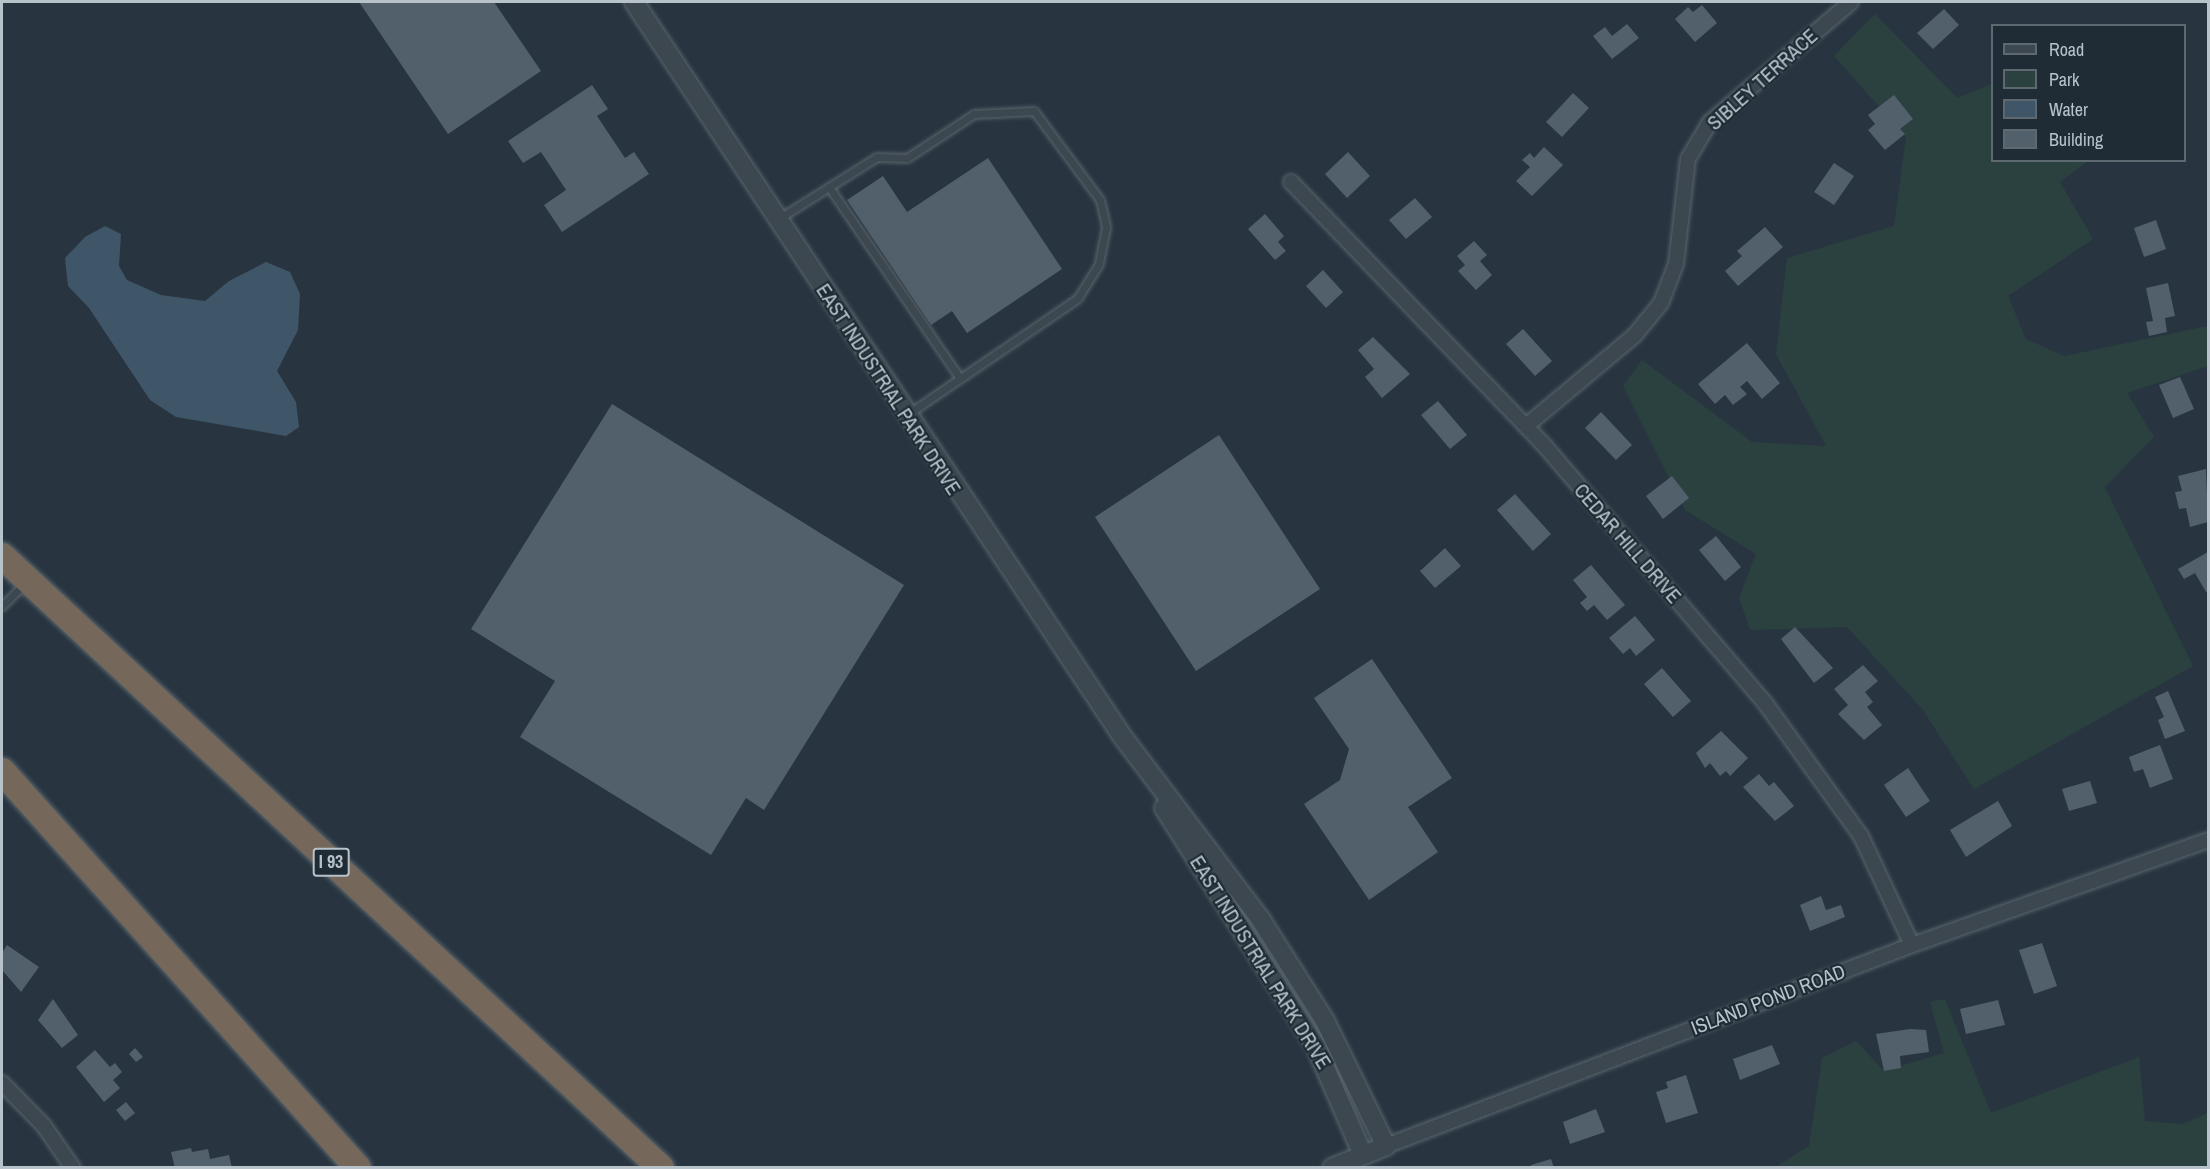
<!DOCTYPE html>
<style>
body{margin:0}
#map{position:relative;width:2210px;height:1169px;overflow:hidden;background:#283540;font-family:"Archivo Narrow",sans-serif}
div>[style]{position:absolute}
[style*='--x']{left:calc(var(--x)*1px);top:calc(var(--y)*1px);width:calc(var(--w)*1px);rotate:calc(var(--a)*1deg)}
.green>*{inset:0;background:#2a4140}
.water>*{inset:0;background:#3f5568}
.building>*{inset:0;background:#51606b}
.roads{filter:drop-shadow(0 0 2px #5a656d) drop-shadow(0 0 2px #5a656d)}
.service>*{height:7px;margin:-3.5px;padding:0 3.5px;transform-origin:3.5px;border-radius:3.5px;background:#3c4750}
.minor>*{height:14px;margin:-7px;padding:0 7px;transform-origin:7px;border-radius:7px;background:#3c4750}
.tertiary>*{height:18px;margin:-9px;padding:0 9px;transform-origin:9px;border-radius:9px;background:#3c4750}
.motorway>*{height:26px;margin:-13px;padding:0 13px;transform-origin:13px;border-radius:13px;background:#756759}
span{translate:-50% -50%;white-space:nowrap;text-align:center;line-height:1.15;-webkit-text-stroke:4.5px #202c35;paint-order:stroke}
.shield-label span{padding:2px 4px;background:#202c35;border:2px solid;border-radius:4px;-webkit-text-stroke-width:0}
.shield-label{font-size:18px;color:#b8c2ca;font-weight:700}
.street-label{font-size:20px;color:#b8c2ca}
.frame{position:absolute;inset:0;border:3px solid #b8c2ca;pointer-events:none}
.legend{position:absolute;left:1991px;top:24px;width:195px;height:138px;box-sizing:border-box;background:#202c35;border:2px solid #5d6871;margin:0;padding:8px 10px;list-style:none;font-size:18px;color:#b8c2ca}
.legend li{display:flex;align-items:center;gap:12px;height:30px}
.legend b{width:30px;border:2px solid #5d6871}
</style>
<div id="map">
<div class="green">
<div style="clip-path:polygon(1875px 14px,1957px 98px,1992px 84px,1992px 160px,2088px 161px,2060px 182px,2093px 239px,2008px 296px,2026px 339px,2064px 356px,2208px 326px,2208px 366px,2127px 393px,2154px 437px,2105px 487px,2193px 666px,1974px 789px,1923px 710px,1847px 627px,1750px 630px,1739px 597px,1756px 554px,1685px 510px,1623px 386px,1642px 360px,1752px 442px,1826px 446px,1776px 354px,1787px 258px,1894px 226px,1906px 137px,1834px 56px)"></div>
<div style="clip-path:polygon(1945px 999px,1991px 1113px,2139px 1057px,2145px 1121px,2182px 1124px,2208px 1113px,2208px 1167px,1774px 1168px,1809px 1146px,1822px 1058px,1856px 1041px,1884px 1071px,1944px 1053px,1930px 1002px)"></div>
</div>
<div class="water">
<div style="clip-path:polygon(105px 226px,121px 234px,119px 266px,127px 280px,161px 295px,205px 301px,229px 281px,266px 262px,290px 272px,300px 294px,298px 330px,277px 371px,296px 402px,299px 427px,286px 436px,176px 417px,150px 400px,89px 308px,68px 286px,65px 258px,85px 237px)"></div>
</div>
<div class="building">
<div style="clip-path:polygon(359px 2px,494px 2px,541px 71px,448px 134px)"></div>
<div style="clip-path:polygon(1702px 5px,1717px 23px,1695px 42px,1675px 19px,1688px 7px,1693px 12px)"></div>
<div style="clip-path:polygon(1944px 9px,1959px 25px,1933px 49px,1917px 33px)"></div>
<div style="clip-path:polygon(1627px 24px,1639px 38px,1612px 59px,1593px 36px,1605px 27px,1612px 36px)"></div>
<div style="clip-path:polygon(592px 85px,608px 109px,597px 116px,625px 158px,634px 152px,649px 174px,562px 232px,544px 205px,566px 190px,541px 152px,523px 163px,508px 141px)"></div>
<div style="clip-path:polygon(1573px 93px,1589px 108px,1562px 137px,1546px 122px)"></div>
<div style="clip-path:polygon(1894px 95px,1913px 119px,1900px 129px,1905px 134px,1885px 150px,1868px 130px,1875px 124px,1868px 115px)"></div>
<div style="clip-path:polygon(1544px 147px,1563px 165px,1532px 196px,1516px 181px,1530px 167px,1522px 160px,1530px 153px,1534px 158px)"></div>
<div style="clip-path:polygon(1348px 152px,1370px 176px,1347px 198px,1325px 174px)"></div>
<div style="clip-path:polygon(988px 158px,1062px 269px,967px 333px,952px 311px,931px 325px,847px 200px,883px 176px,907px 212px)"></div>
<div style="clip-path:polygon(1834px 163px,1854px 176px,1834px 205px,1814px 192px)"></div>
<div style="clip-path:polygon(1415px 198px,1432px 217px,1406px 239px,1389px 220px)"></div>
<div style="clip-path:polygon(1265px 214px,1284px 236px,1278px 242px,1286px 251px,1275px 260px,1248px 229px)"></div>
<div style="clip-path:polygon(2156px 220px,2166px 249px,2144px 257px,2134px 228px)"></div>
<div style="clip-path:polygon(1765px 227px,1783px 247px,1738px 286px,1725px 271px,1742px 256px,1737px 251px)"></div>
<div style="clip-path:polygon(1474px 241px,1487px 255px,1480px 261px,1492px 275px,1476px 290px,1458px 271px,1465px 265px,1457px 256px)"></div>
<div style="clip-path:polygon(1323px 270px,1343px 292px,1326px 308px,1306px 286px)"></div>
<div style="clip-path:polygon(2168px 283px,2175px 316px,2165px 318px,2167px 332px,2149px 336px,2146px 322px,2153px 321px,2146px 288px)"></div>
<div style="clip-path:polygon(1523px 329px,1552px 361px,1535px 376px,1506px 344px)"></div>
<div style="clip-path:polygon(1373px 337px,1410px 374px,1382px 398px,1365px 377px,1374px 369px,1358px 350px)"></div>
<div style="clip-path:polygon(1747px 343px,1780px 383px,1762px 399px,1747px 381px,1740px 387px,1747px 394px,1733px 405px,1725px 395px,1715px 404px,1698px 384px)"></div>
<div style="clip-path:polygon(2180px 377px,2194px 409px,2173px 418px,2159px 385px)"></div>
<div style="clip-path:polygon(1438px 401px,1467px 435px,1450px 449px,1421px 415px)"></div>
<div style="clip-path:polygon(612px 404px,904px 585px,764px 810px,746px 798px,711px 855px,520px 737px,555px 681px,471px 629px)"></div>
<div style="clip-path:polygon(1601px 412px,1632px 445px,1616px 460px,1585px 428px)"></div>
<div style="clip-path:polygon(1219px 435px,1320px 589px,1196px 671px,1095px 517px)"></div>
<div style="clip-path:polygon(2206px 469px,2208px 522px,2190px 527px,2186px 508px,2179px 509px,2175px 492px,2182px 491px,2178px 476px)"></div>
<div style="clip-path:polygon(1672px 476px,1689px 498px,1663px 519px,1646px 496px)"></div>
<div style="clip-path:polygon(1515px 494px,1551px 534px,1533px 551px,1497px 510px)"></div>
<div style="clip-path:polygon(1716px 536px,1741px 567px,1725px 581px,1699px 550px)"></div>
<div style="clip-path:polygon(1445px 548px,1461px 566px,1435px 588px,1420px 571px)"></div>
<div style="clip-path:polygon(2208px 552px,2208px 591px,2206px 592px,2195px 573px,2184px 579px,2178px 569px)"></div>
<div style="clip-path:polygon(1591px 565px,1625px 605px,1607px 620px,1594px 605px,1587px 611px,1580px 603px,1587px 597px,1573px 580px)"></div>
<div style="clip-path:polygon(1635px 616px,1655px 640px,1636px 656px,1630px 648px,1623px 654px,1609px 638px)"></div>
<div style="clip-path:polygon(1795px 627px,1833px 668px,1814px 683px,1781px 639px)"></div>
<div style="clip-path:polygon(1372px 659px,1452px 778px,1408px 807px,1438px 852px,1369px 900px,1304px 804px,1340px 780px,1349px 749px,1314px 698px)"></div>
<div style="clip-path:polygon(1863px 665px,1878px 681px,1865px 692px,1873px 702px,1867px 707px,1882px 725px,1864px 740px,1838px 714px,1848px 705px,1834px 689px)"></div>
<div style="clip-path:polygon(1662px 668px,1691px 701px,1673px 717px,1644px 684px)"></div>
<div style="clip-path:polygon(2168px 691px,2185px 731px,2165px 739px,2158px 720px,2164px 717px,2155px 697px)"></div>
<div style="clip-path:polygon(1721px 731px,1748px 758px,1730px 776px,1726px 771px,1720px 776px,1710px 763px,1705px 768px,1696px 753px)"></div>
<div style="clip-path:polygon(2160px 745px,2173px 779px,2150px 788px,2143px 769px,2134px 772px,2129px 757px)"></div>
<div style="clip-path:polygon(1908px 768px,1930px 801px,1906px 817px,1884px 785px)"></div>
<div style="clip-path:polygon(1759px 774px,1769px 786px,1774px 782px,1794px 806px,1775px 821px,1743px 787px)"></div>
<div style="clip-path:polygon(2090px 781px,2097px 803px,2069px 811px,2062px 789px)"></div>
<div style="clip-path:polygon(1998px 801px,2012px 826px,1966px 857px,1950px 830px)"></div>
<div style="clip-path:polygon(1821px 896px,1826px 910px,1841px 905px,1845px 917px,1810px 931px,1800px 905px)"></div>
<div style="clip-path:polygon(2042px 943px,2057px 986px,2034px 994px,2019px 950px)"></div>
<div style="clip-path:polygon(7px 945px,39px 967px,21px 992px,2px 970px,2px 953px)"></div>
<div style="clip-path:polygon(53px 999px,78px 1035px,62px 1048px,38px 1020px)"></div>
<div style="clip-path:polygon(1998px 1000px,2005px 1025px,1966px 1034px,1960px 1009px)"></div>
<div style="clip-path:polygon(1910px 1029px,1926px 1030px,1929px 1052px,1900px 1056px,1901px 1068px,1884px 1071px,1876px 1034px)"></div>
<div style="clip-path:polygon(1772px 1045px,1780px 1064px,1740px 1080px,1733px 1059px)"></div>
<div style="clip-path:polygon(135px 1048px,143px 1057px,136px 1062px,129px 1054px)"></div>
<div style="clip-path:polygon(95px 1050px,110px 1067px,115px 1063px,122px 1072px,113px 1080px,120px 1088px,104px 1102px,76px 1067px)"></div>
<div style="clip-path:polygon(1686px 1075px,1698px 1113px,1666px 1123px,1656px 1092px,1668px 1088px,1666px 1082px)"></div>
<div style="clip-path:polygon(126px 1102px,135px 1113px,125px 1121px,116px 1110px)"></div>
<div style="clip-path:polygon(1596px 1109px,1605px 1132px,1570px 1144px,1563px 1122px)"></div>
<div style="clip-path:polygon(191px 1148px,192px 1152px,208px 1149px,210px 1159px,229px 1155px,232px 1168px,175px 1168px,171px 1152px)"></div>
<div style="clip-path:polygon(1551px 1159px,1554px 1168px,1532px 1168px,1531px 1165px)"></div>
</div>
<div class="roads">
<div class="service">
<div style="--x:829;--y:187;--w:232;--a:55.6"></div>
<div style="--x:778;--y:219;--w:117;--a:-32.1"></div>
<div style="--x:877;--y:157;--w:30;--a:2"></div>
<div style="--x:907;--y:158;--w:80;--a:-33.3"></div>
<div style="--x:974;--y:114;--w:60;--a:-2.9"></div>
<div style="--x:1034;--y:111;--w:111;--a:53.4"></div>
<div style="--x:1100;--y:200;--w:28;--a:77"></div>
<div style="--x:1106;--y:227;--w:38;--a:101"></div>
<div style="--x:1099;--y:264;--w:40;--a:122"></div>
<div style="--x:1078;--y:298;--w:206;--a:145.7"></div>
<div style="--x:2;--y:606;--w:33;--a:-45"></div>
</div>
<div class="minor">
<div style="--x:1291;--y:182;--w:365;--a:46.1"></div>
<div style="--x:1544;--y:445;--w:340;--a:49.4"></div>
<div style="--x:1765;--y:703;--w:164;--a:54.2"></div>
<div style="--x:1861;--y:836;--w:120;--a:64.9"></div>
<div style="--x:1526;--y:426;--w:141;--a:-39.8"></div>
<div style="--x:1634;--y:336;--w:43;--a:-50.7"></div>
<div style="--x:1661;--y:303;--w:42;--a:-69"></div>
<div style="--x:1676;--y:264;--w:106;--a:-83.5"></div>
<div style="--x:1688;--y:159;--w:43;--a:-59.3"></div>
<div style="--x:1710;--y:122;--w:185;--a:-40.4"></div>
<div style="--x:2;--y:1083;--w:60;--a:45.7"></div>
<div style="--x:44;--y:1126;--w:51;--a:55.4"></div>
<div style="--x:1386;--y:1146;--w:563;--a:-20.91"></div>
<div style="--x:1912;--y:945;--w:314;--a:-19.5"></div>
</div>
<div class="tertiary">
<div style="--x:634;--y:2;--w:881;--a:56.38"></div>
<div style="--x:1122;--y:736;--w:231;--a:52.9"></div>
<div style="--x:1261;--y:920;--w:120;--a:57.6"></div>
<div style="--x:1325;--y:1021;--w:139;--a:64"></div>
<div style="--x:1386;--y:1146;--w:58;--a:157.8"></div>
<div style="--x:1164;--y:808;--w:283;--a:57.5"></div>
<div style="--x:1316;--y:1047;--w:118;--a:66.5"></div>
</div>
<div class="motorway">
<div style="--x:2;--y:556;--w:899;--a:42.88"></div>
<div style="--x:2;--y:771;--w:533;--a:48.12"></div>
</div>
</div>
<div class="shield-label">
<span style="left:331px;top:862px">I 93</span>
</div>
<div class="street-label">
<span style="left:1762px;top:79px;rotate:-42deg">SIBLEY TERRACE</span>
<span style="left:889px;top:389px;rotate:57deg">EAST INDUSTRIAL PARK DRIVE</span>
<span style="left:1628px;top:543px;rotate:49deg">CEDAR HILL DRIVE</span>
<span style="left:1261px;top:962px;rotate:58deg">EAST INDUSTRIAL PARK DRIVE</span>
<span style="left:1768px;top:999px;rotate:-21deg">ISLAND POND ROAD</span>
</div>
<div class="frame"></div>
<ul class="legend">
<li><b style="height:8px;background:#3c4750"></b>Road</li>
<li><b style="height:16px;background:#2a4140"></b>Park</li>
<li><b style="height:16px;background:#3f5568"></b>Water</li>
<li><b style="height:16px;background:#51606b"></b>Building</li>
</ul>
</div>
